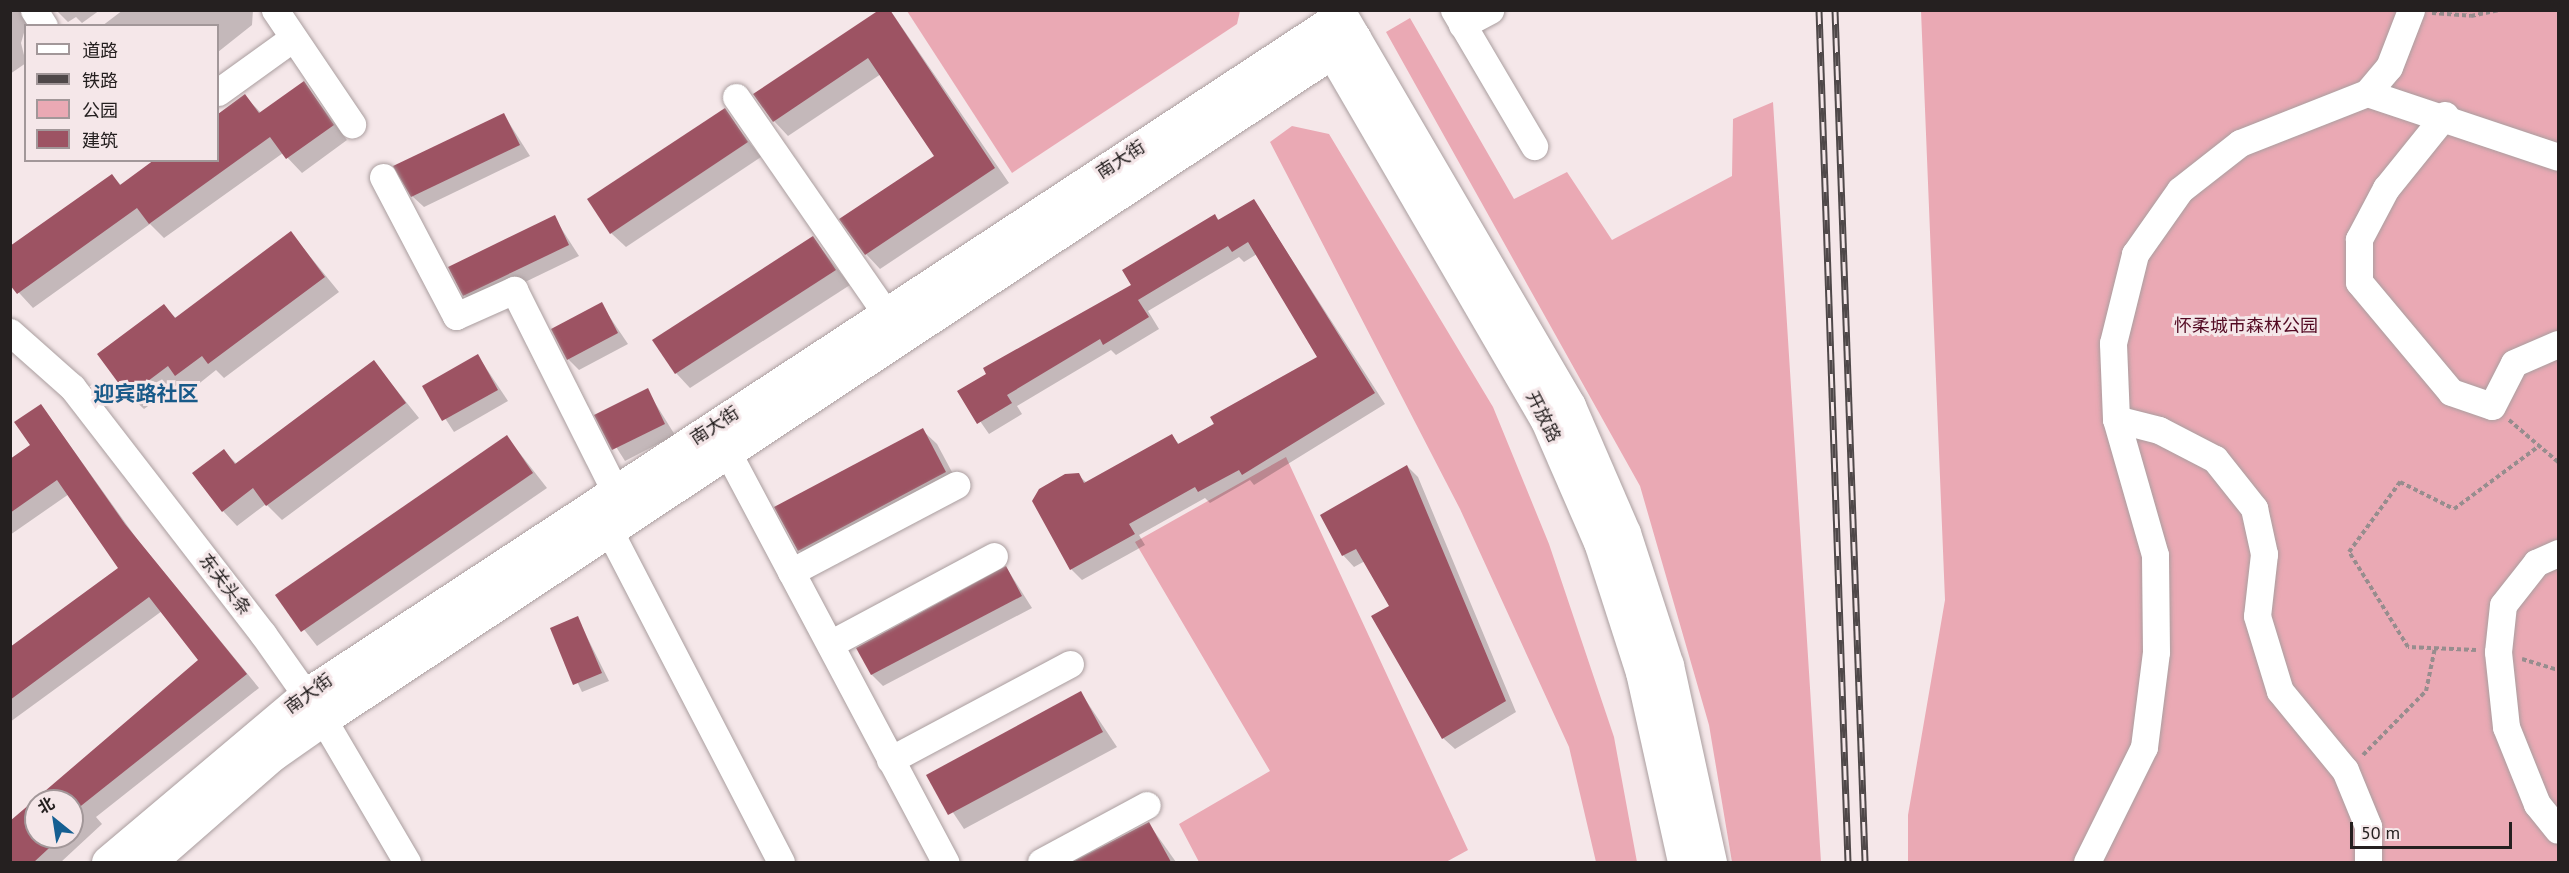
<!DOCTYPE html>
<meta charset="utf-8">
<style>
body{margin:0}
#map{position:relative;width:2569px;height:873px;overflow:hidden;background:#f5e7e9;font-family:"PT Sans","Noto Sans SC",sans-serif}
div>[style]{position:absolute}
[style*='--x']{left:calc(var(--x)*1px);top:calc(var(--y)*1px);width:calc(var(--w)*1px);rotate:calc(var(--a)*1deg)}
.green>*{inset:0;background:#eaa9b4}
.shadow>*{inset:0;background:#0003}
.building>*{inset:0;background:#9d5363}
.path>*{height:4px;margin-top:-2px;transform-origin:0;background:repeating-linear-gradient(90deg,#978d8e 0 4.5px,transparent 0 7.5px)}
.roads{filter:drop-shadow(0 0 2px #aa9e9f) drop-shadow(0 0 2px #aa9e9f)}
.minor>*{height:27px;margin:-13.5px;padding:0 13.5px;transform-origin:13.5px;border-radius:13.5px;background:#fff}
.major>*{height:33px;margin:-16.5px;padding:0 16.5px;transform-origin:16.5px;border-radius:16.5px;background:#fff}
.rail>*{height:7px;margin-top:-3.5px;transform-origin:0;background:repeating-linear-gradient(90deg,#f5e7e9 0 14px,#4f4849 0 28px);box-sizing:border-box;border-block:2px solid #4f4849}
span{translate:-50% -50%;white-space:nowrap;text-align:center;line-height:1.15;-webkit-text-stroke:6px #f5e7e9;paint-order:stroke}
.street-label{font-size:18px;color:#252020}
.park-label{font-size:18px;color:#530a23}
.quarter-label{font-size:21px;color:#185a89;font-weight:700}
.frame{position:absolute;inset:0;border:12px solid #252020;pointer-events:none}
.legend{position:absolute;left:24px;top:24px;width:195px;height:138px;box-sizing:border-box;background:#f5e7e9;border:2px solid #a29799;margin:0;padding:8px 10px;list-style:none;font-size:18px;color:#252020}
.legend li{display:flex;align-items:center;gap:12px;height:30px}
.legend b{width:30px;border:2px solid #a29799}
.north{position:absolute;left:24px;top:789px;width:60px;height:60px;box-sizing:border-box;background:#f5e7e9;border:2px solid #a29799;border-radius:50%;rotate:330deg;font-size:16px;font-weight:700;line-height:24px;text-align:center;color:#252020}
.north::after{content:'';display:block;margin:auto;width:21px;height:27px;background:#155f92;clip-path:polygon(50% 0,100% 100%,50% 72%,0 100%)}
.scale{position:absolute;left:2350px;top:822px;width:162px;height:27px;box-sizing:border-box;border:3px solid #252020;border-top:0;padding-left:8px;font-size:18px;line-height:21px;white-space:nowrap;color:#252020;-webkit-text-stroke:4px #f5e7e9;paint-order:stroke}
</style>
<div id="map">
<div class="green">
<div style="clip-path:polygon(907px 11px,1240px 11px,1237px 24px,1012px 173px)"></div>
<div style="clip-path:polygon(1921px 11px,2558px 11px,2558px 862px,1908px 862px,1908px 815px,1945px 600px)"></div>
<div style="clip-path:polygon(1410px 18px,1514px 199px,1567px 172px,1612px 240px,1732px 176px,1733px 119px,1773px 102px,1821px 862px,1732px 862px,1709px 725px,1640px 486px,1386px 32px)"></div>
<div style="clip-path:polygon(1292px 126px,1329px 134px,1493px 407px,1549px 544px,1614px 737px,1637px 862px,1596px 862px,1569px 747px,1460px 509px,1270px 142px)"></div>
<div style="clip-path:polygon(1286px 457px,1468px 850px,1446px 862px,1199px 862px,1179px 824px,1270px 771px,1135px 542px)"></div>
</div>
<div class="shadow">
<div style="clip-path:polygon(10px 10px,49px 10px,36px 26px,26px 26px,21px 43px,26px 63px,10px 74px)"></div>
<div style="clip-path:polygon(56px 10px,100px 10px,82px 23px,76px 17px,68px 22px)"></div>
<div style="clip-path:polygon(123px 10px,253px 10px,252px 25px,218px 52px,218px 26px,102px 26px)"></div>
<div style="clip-path:polygon(890px 10px,1009px 183px,880px 269px,866px 254px,936px 156px,881px 74px,788px 136px,774px 121px)"></div>
<div style="clip-path:polygon(304px 83px,347px 140px,302px 173px,283px 153px,164px 238px,150px 224px,33px 308px,10px 283px,112px 176px,121px 185px,218px 160px,218px 116px,245px 96px,261px 113px)"></div>
<div style="clip-path:polygon(724px 110px,761px 157px,626px 247px,611px 233px)"></div>
<div style="clip-path:polygon(504px 115px,530px 156px,424px 207px,412px 196px)"></div>
<div style="clip-path:polygon(1254px 201px,1385px 404px,1254px 485px,1250px 480px,1210px 503px,1205px 498px,1139px 535px,1145px 545px,1082px 580px,1071px 569px,1078px 475px,1087px 483px,1171px 436px,1180px 445px,1319px 357px,1257px 254px,1244px 262px,1239px 257px,1148px 311px,1159px 329px,1116px 355px,1111px 350px,1017px 406px,1022px 414px,989px 434px,959px 391px,1133px 285px,1215px 216px,1220px 221px)"></div>
<div style="clip-path:polygon(554px 217px,579px 256px,475px 306px,464px 295px)"></div>
<div style="clip-path:polygon(291px 233px,339px 292px,224px 378px,216px 370px,191px 390px,182px 381px,144px 409px,129px 395px,163px 306px,177px 319px)"></div>
<div style="clip-path:polygon(813px 238px,850px 285px,690px 388px,676px 373px)"></div>
<div style="clip-path:polygon(601px 304px,628px 344px,579px 370px,568px 359px)"></div>
<div style="clip-path:polygon(478px 356px,508px 401px,454px 432px,424px 386px)"></div>
<div style="clip-path:polygon(374px 362px,419px 418px,282px 520px,266px 504px,237px 526px,223px 511px,224px 451px,237px 464px)"></div>
<div style="clip-path:polygon(647px 390px,675px 435px,625px 461px,596px 415px)"></div>
<div style="clip-path:polygon(41px 405px,137px 539px,259px 688px,96px 817px,102px 824px,61px 862px,10px 862px,10px 826px,36px 804px,36px 837px,72px 837px,72px 801px,39px 801px,200px 660px,162px 611px,10px 722px,10px 649px,120px 568px,69px 494px,10px 535px,10px 461px,32px 446px)"></div>
<div style="clip-path:polygon(922px 430px,937px 444px,960px 487px,813px 564px,799px 550px)"></div>
<div style="clip-path:polygon(507px 437px,547px 488px,317px 646px,277px 595px)"></div>
<div style="clip-path:polygon(1407px 466px,1418px 477px,1516px 712px,1455px 749px,1443px 738px,1391px 607px,1365px 561px,1354px 567px,1343px 555px)"></div>
<div style="clip-path:polygon(1006px 567px,1032px 608px,883px 686px,872px 675px,858px 648px)"></div>
<div style="clip-path:polygon(577px 617px,609px 681px,582px 692px,552px 629px)"></div>
<div style="clip-path:polygon(1081px 693px,1117px 747px,964px 829px,928px 775px)"></div>
<div style="clip-path:polygon(1149px 824px,1176px 862px,1070px 862px)"></div>
</div>
<div class="building">
<div style="clip-path:polygon(879px 10px,890px 10px,995px 168px,865px 255px,839px 219px,934px 156px,868px 58px,773px 122px,753px 94px)"></div>
<div style="clip-path:polygon(304px 81px,334px 125px,286px 159px,270px 137px,149px 224px,137px 208px,17px 294px,10px 285px,10px 246px,112px 174px,120px 185px,154px 160px,218px 160px,218px 114px,245px 94px,259px 113px)"></div>
<div style="clip-path:polygon(725px 108px,748px 142px,610px 234px,587px 199px)"></div>
<div style="clip-path:polygon(504px 113px,520px 145px,411px 197px,393px 166px)"></div>
<div style="clip-path:polygon(1254px 199px,1375px 393px,1242px 475px,1239px 470px,1198px 492px,1195px 487px,1129px 524px,1135px 534px,1070px 570px,1032px 501px,1039px 489px,1065px 474px,1079px 473px,1084px 483px,1172px 434px,1178px 444px,1214px 424px,1210px 417px,1317px 357px,1248px 242px,1232px 252px,1228px 246px,1138px 300px,1149px 317px,1103px 345px,1100px 339px,1007px 395px,1012px 403px,977px 424px,957px 391px,986px 374px,983px 368px,1131px 285px,1122px 270px,1215px 214px,1218px 220px)"></div>
<div style="clip-path:polygon(555px 215px,569px 245px,463px 296px,448px 267px)"></div>
<div style="clip-path:polygon(291px 231px,325px 277px,208px 364px,202px 356px,175px 376px,168px 366px,128px 396px,97px 354px,164px 304px,175px 318px)"></div>
<div style="clip-path:polygon(813px 236px,836px 270px,675px 374px,652px 340px)"></div>
<div style="clip-path:polygon(602px 302px,618px 333px,567px 360px,551px 329px)"></div>
<div style="clip-path:polygon(478px 354px,498px 390px,442px 421px,422px 386px)"></div>
<div style="clip-path:polygon(374px 360px,406px 403px,266px 506px,253px 488px,222px 512px,192px 473px,224px 449px,235px 464px)"></div>
<div style="clip-path:polygon(648px 388px,665px 424px,612px 450px,594px 415px)"></div>
<div style="clip-path:polygon(41px 404px,125px 524px,247px 674px,72px 813px,72px 801px,36px 801px,36px 837px,61px 837px,34px 862px,10px 862px,10px 821px,198px 660px,149px 597px,10px 700px,10px 647px,118px 568px,57px 480px,10px 513px,10px 459px,30px 445px,14px 422px)"></div>
<div style="clip-path:polygon(923px 428px,946px 472px,798px 551px,774px 507px)"></div>
<div style="clip-path:polygon(507px 435px,533px 473px,301px 632px,275px 595px)"></div>
<div style="clip-path:polygon(1407px 465px,1506px 701px,1442px 739px,1371px 616px,1389px 606px,1356px 549px,1342px 556px,1320px 515px)"></div>
<div style="clip-path:polygon(1006px 566px,1022px 596px,871px 675px,856px 648px)"></div>
<div style="clip-path:polygon(578px 616px,602px 673px,573px 685px,550px 628px)"></div>
<div style="clip-path:polygon(1081px 691px,1103px 732px,948px 815px,926px 775px)"></div>
<div style="clip-path:polygon(1149px 822px,1171px 862px,1073px 862px)"></div>
</div>
<div class="path">
<div style="--x:2432;--y:13;--w:39;--a:4"></div>
<div style="--x:2471;--y:16;--w:30;--a:-12"></div>
<div style="--x:2509;--y:420;--w:65;--a:40.6"></div>
<div style="--x:2476;--y:650;--w:68;--a:-177.5"></div>
<div style="--x:2408;--y:647;--w:112;--a:-121.8"></div>
<div style="--x:2349;--y:552;--w:87;--a:-53.9"></div>
<div style="--x:2400;--y:482;--w:60;--a:26.6"></div>
<div style="--x:2454;--y:509;--w:106;--a:-36.5"></div>
<div style="--x:2522;--y:659;--w:38;--a:17"></div>
<div style="--x:2363;--y:755;--w:90;--a:-45.5"></div>
<div style="--x:2426;--y:691;--w:44;--a:-78.2"></div>
</div>
<div class="roads">
<div class="minor">
<div style="--x:34;--y:10;--w:19;--a:58"></div>
<div style="--x:275;--y:10;--w:138;--a:56"></div>
<div style="--x:1454;--y:10;--w:158;--a:59.5"></div>
<div style="--x:1462;--y:25;--w:32;--a:-28"></div>
<div style="--x:218;--y:92;--w:89;--a:-35.8"></div>
<div style="--x:2367;--y:93;--w:201;--a:18.5"></div>
<div style="--x:736;--y:97;--w:264;--a:55.3"></div>
<div style="--x:2445;--y:115;--w:94;--a:128.9"></div>
<div style="--x:2386;--y:188;--w:58;--a:117.9"></div>
<div style="--x:2359;--y:239;--w:43;--a:90"></div>
<div style="--x:2359;--y:282;--w:143;--a:50.1"></div>
<div style="--x:2451;--y:392;--w:43;--a:18.9"></div>
<div style="--x:2492;--y:406;--w:48;--a:-62.9"></div>
<div style="--x:2514;--y:363;--w:48;--a:-23.4"></div>
<div style="--x:383;--y:177;--w:157;--a:62.3"></div>
<div style="--x:456;--y:316;--w:64;--a:-24.1"></div>
<div style="--x:514;--y:290;--w:225;--a:63.3"></div>
<div style="--x:10;--y:332;--w:83;--a:41.6"></div>
<div style="--x:72;--y:387;--w:312;--a:52.3"></div>
<div style="--x:263;--y:634;--w:104;--a:54.8"></div>
<div style="--x:323;--y:719;--w:166;--a:59.6"></div>
<div style="--x:2116;--y:419;--w:44;--a:14.3"></div>
<div style="--x:2159;--y:430;--w:63;--a:27.4"></div>
<div style="--x:2215;--y:459;--w:63;--a:51.5"></div>
<div style="--x:2254;--y:508;--w:47;--a:77.7"></div>
<div style="--x:2264;--y:554;--w:62;--a:96.4"></div>
<div style="--x:2257;--y:616;--w:78;--a:73"></div>
<div style="--x:2280;--y:691;--w:102;--a:50.6"></div>
<div style="--x:2345;--y:770;--w:61;--a:67.7"></div>
<div style="--x:2368;--y:826;--w:36;--a:90"></div>
<div style="--x:729;--y:455;--w:461;--a:62"></div>
<div style="--x:611;--y:534;--w:369;--a:62.6"></div>
<div style="--x:2558;--y:553;--w:24;--a:156"></div>
<div style="--x:2536;--y:563;--w:53;--a:128.2"></div>
<div style="--x:2503;--y:605;--w:47;--a:96.1"></div>
<div style="--x:2498;--y:652;--w:75;--a:83.9"></div>
<div style="--x:2506;--y:727;--w:83;--a:68.1"></div>
<div style="--x:2537;--y:804;--w:33;--a:51"></div>
<div style="--x:791;--y:572;--w:187;--a:-27.8"></div>
<div style="--x:830;--y:644;--w:186;--a:-28.2"></div>
<div style="--x:890;--y:760;--w:204;--a:-28.1"></div>
<div style="--x:1041;--y:862;--w:120;--a:-28.3"></div>
<div style="--x:2087;--y:862;--w:128;--a:-63.6"></div>
<div style="--x:2144;--y:747;--w:96;--a:-82.8"></div>
<div style="--x:2156;--y:652;--w:97;--a:-90.6"></div>
<div style="--x:2155;--y:555;--w:141;--a:-106"></div>
<div style="--x:2116;--y:419;--w:76;--a:-92.3"></div>
<div style="--x:2113;--y:343;--w:92;--a:-76.1"></div>
<div style="--x:2135;--y:254;--w:78;--a:-54.9"></div>
<div style="--x:2180;--y:190;--w:76;--a:-38.1"></div>
<div style="--x:2240;--y:143;--w:136;--a:-21.5"></div>
<div style="--x:2367;--y:93;--w:34;--a:-50"></div>
<div style="--x:2389;--y:67;--w:61;--a:-68.9"></div>
</div>
<div class="major">
<div style="--x:1343;--y:19;--w:448;--a:59.7"></div>
<div style="--x:1569;--y:406;--w:138;--a:66.6"></div>
<div style="--x:1624;--y:533;--w:139;--a:72"></div>
<div style="--x:1667;--y:665;--w:202;--a:77.7"></div>
<div style="--x:1321;--y:32;--w:447;--a:59.8"></div>
<div style="--x:1546;--y:418;--w:135;--a:66.5"></div>
<div style="--x:1600;--y:542;--w:137;--a:72.1"></div>
<div style="--x:1642;--y:672;--w:195;--a:77.5"></div>
<div style="--x:108;--y:862;--w:259;--a:-40.1"></div>
<div style="--x:306;--y:695;--w:1238;--a:-33.27"></div>
<div style="--x:149;--y:862;--w:164;--a:-41.1"></div>
<div style="--x:273;--y:754;--w:61;--a:-35"></div>
<div style="--x:323;--y:719;--w:1236;--a:-33.48"></div>
</div>
</div>
<div class="rail">
<div style="--x:1819;--y:10;--w:852;--a:88.05"></div>
<div style="--x:1835;--y:10;--w:853;--a:87.98"></div>
</div>
<div class="street-label">
<span style="left:1121px;top:160px;rotate:-33deg">南大街</span>
<span style="left:1543px;top:417px;rotate:63deg">开放路</span>
<span style="left:715px;top:426px;rotate:-33deg">南大街</span>
<span style="left:225px;top:585px;rotate:52deg">东关头条</span>
<span style="left:309px;top:694px;rotate:-36deg">南大街</span>
</div>
<div class="park-label">
<span style="left:2246px;top:326px">怀柔城市森林公园</span>
</div>
<div class="quarter-label">
<span style="left:146px;top:394px">迎宾路社区</span>
</div>
<div class="frame"></div>
<ul class="legend">
<li><b style="height:8px;background:#fff"></b>道路</li>
<li><b style="height:8px;background:#4f4849"></b>铁路</li>
<li><b style="height:16px;background:#eaa9b4"></b>公园</li>
<li><b style="height:16px;background:#9d5363"></b>建筑</li>
</ul>
<div class="north">北</div>
<div class="scale">50 m</div>
</div>
